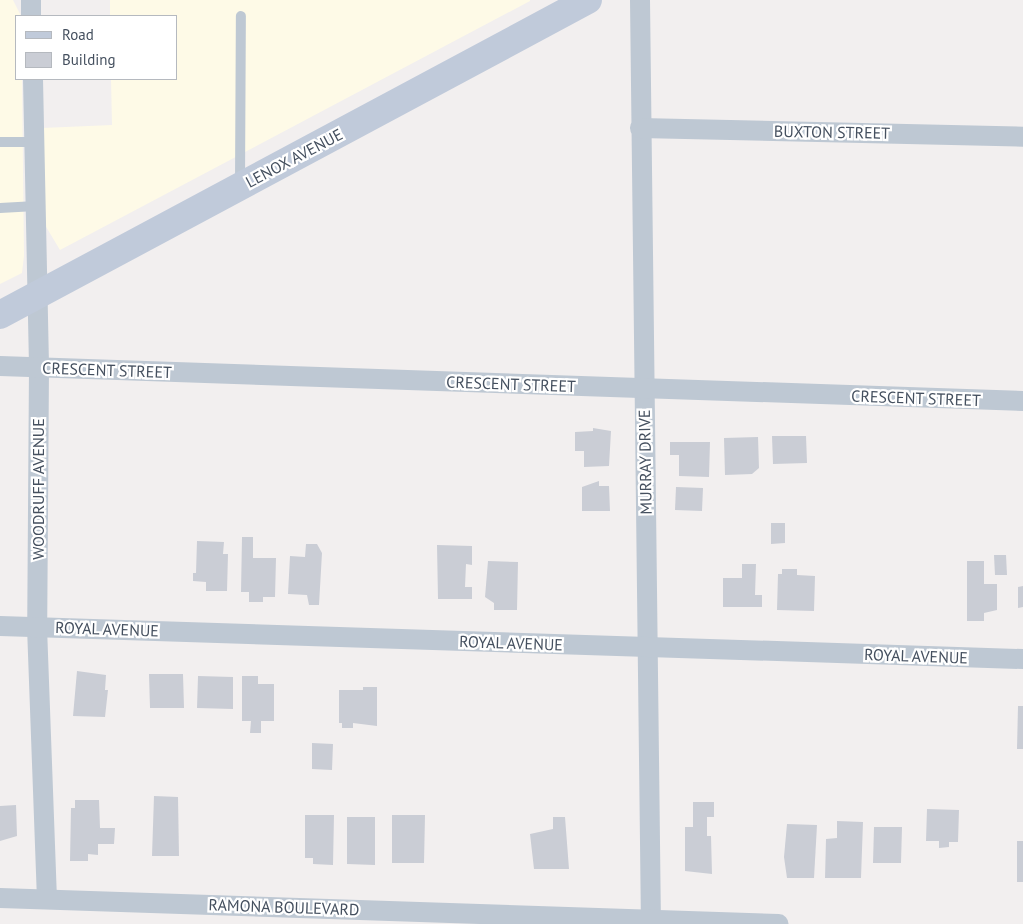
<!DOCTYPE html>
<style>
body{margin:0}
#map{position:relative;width:1023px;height:924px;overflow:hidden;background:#f2efef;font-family:"PT Sans",sans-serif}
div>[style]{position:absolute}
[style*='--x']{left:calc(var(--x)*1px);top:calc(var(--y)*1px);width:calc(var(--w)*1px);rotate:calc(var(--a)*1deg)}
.commercial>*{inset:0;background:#fefae7}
.building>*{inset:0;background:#cacdd5}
.lane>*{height:10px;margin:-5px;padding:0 5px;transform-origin:5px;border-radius:5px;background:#bec8d3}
.street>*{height:20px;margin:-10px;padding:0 10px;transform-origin:10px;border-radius:10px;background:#bec8d3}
.secondary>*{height:28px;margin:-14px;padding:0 14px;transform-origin:14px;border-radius:14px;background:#c0cada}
span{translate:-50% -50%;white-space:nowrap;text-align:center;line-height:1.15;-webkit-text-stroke:4.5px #fff;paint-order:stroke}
.street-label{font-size:16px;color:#45505f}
.legend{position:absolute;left:15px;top:15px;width:162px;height:65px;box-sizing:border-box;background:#fff;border:1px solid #b5b9bf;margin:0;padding:6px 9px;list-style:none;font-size:15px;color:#45505f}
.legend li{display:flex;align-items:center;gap:10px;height:25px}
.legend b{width:25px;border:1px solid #b5b9bf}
</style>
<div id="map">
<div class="commercial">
<div style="clip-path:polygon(0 0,13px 0,21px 16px,16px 16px,16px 79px,22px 79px,24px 256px,22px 273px,0 284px)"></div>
<div style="clip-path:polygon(110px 0,530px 0,530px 1px,60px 250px,45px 225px,42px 128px,112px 125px,111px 79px,176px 79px,176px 16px,110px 16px)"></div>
</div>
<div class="building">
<div style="clip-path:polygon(593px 428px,611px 431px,609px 466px,584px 467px,584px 451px,575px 451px,575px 432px,593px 431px)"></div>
<div style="clip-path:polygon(772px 436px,806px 436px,807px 463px,773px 464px)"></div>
<div style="clip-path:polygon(758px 437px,759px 468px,752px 474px,725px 475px,724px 438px)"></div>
<div style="clip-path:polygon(670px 442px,710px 442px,709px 477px,679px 476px,679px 455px,670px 455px)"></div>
<div style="clip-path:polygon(599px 481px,599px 486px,609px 486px,610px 511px,582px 511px,582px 487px)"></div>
<div style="clip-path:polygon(676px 487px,703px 488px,702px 511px,675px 510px)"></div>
<div style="clip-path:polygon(771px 523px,785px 523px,785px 543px,771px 544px)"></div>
<div style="clip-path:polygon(242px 537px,253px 537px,253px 558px,276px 558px,275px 597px,263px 597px,263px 602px,249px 602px,249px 592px,241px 592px)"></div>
<div style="clip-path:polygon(197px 541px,224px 542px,223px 554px,228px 554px,227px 591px,206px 591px,206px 582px,193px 581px,193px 573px,196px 573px)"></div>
<div style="clip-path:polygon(306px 544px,317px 544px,322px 553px,319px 605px,309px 605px,307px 595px,288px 594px,290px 556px,305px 557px)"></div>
<div style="clip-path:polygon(437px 545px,472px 546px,472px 565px,466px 564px,465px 587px,472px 587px,472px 599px,438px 599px)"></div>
<div style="clip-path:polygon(994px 555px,1006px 555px,1007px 575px,995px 575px)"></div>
<div style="clip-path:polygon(488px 561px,518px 562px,517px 610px,494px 610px,494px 603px,485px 597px)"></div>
<div style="clip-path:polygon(967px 561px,984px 561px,984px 584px,997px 584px,997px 610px,984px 613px,984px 621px,967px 621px)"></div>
<div style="clip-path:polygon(742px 564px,756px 564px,755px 595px,762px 595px,762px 607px,723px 607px,723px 578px,742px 578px)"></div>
<div style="clip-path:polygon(782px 569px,797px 569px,797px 575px,815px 576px,814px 611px,777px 610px,778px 574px,782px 574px)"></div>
<div style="clip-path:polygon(1023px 586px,1023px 607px,1018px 608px,1018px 587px)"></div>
<div style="clip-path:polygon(77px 671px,106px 675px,105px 690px,108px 690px,105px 717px,73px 716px)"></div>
<div style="clip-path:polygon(149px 674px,183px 674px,184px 708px,150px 708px)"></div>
<div style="clip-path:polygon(198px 676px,233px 677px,233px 709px,197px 708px)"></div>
<div style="clip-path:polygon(242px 676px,258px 676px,258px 684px,274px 684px,274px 721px,261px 721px,261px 733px,250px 733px,251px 721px,242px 721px)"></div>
<div style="clip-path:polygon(363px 687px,377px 687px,377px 726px,353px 723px,353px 728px,342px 728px,342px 723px,339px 723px,339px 690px,363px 690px)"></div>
<div style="clip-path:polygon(1018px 706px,1023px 706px,1023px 749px,1017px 749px)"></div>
<div style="clip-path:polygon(312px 743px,333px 744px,332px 770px,312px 769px)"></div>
<div style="clip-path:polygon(154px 796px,178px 797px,179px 856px,152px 856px)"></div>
<div style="clip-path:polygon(75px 800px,99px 800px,100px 828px,115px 828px,114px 844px,98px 844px,98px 855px,88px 854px,88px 861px,70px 861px,71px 808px,75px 808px)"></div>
<div style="clip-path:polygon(693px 802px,714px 802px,714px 817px,707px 817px,707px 836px,711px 836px,712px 874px,685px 871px,685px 827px,693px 827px)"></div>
<div style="clip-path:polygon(16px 805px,17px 836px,0 841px,0 806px)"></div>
<div style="clip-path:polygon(927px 809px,959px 810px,958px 842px,949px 842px,949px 847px,939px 848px,939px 841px,926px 841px)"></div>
<div style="clip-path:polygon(305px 815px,334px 815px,333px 865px,313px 864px,313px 858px,305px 858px)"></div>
<div style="clip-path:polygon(392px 815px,425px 815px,424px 863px,392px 863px)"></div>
<div style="clip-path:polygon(347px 817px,375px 817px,375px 865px,347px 864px)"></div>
<div style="clip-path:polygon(553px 817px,565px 817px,569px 869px,534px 869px,530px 834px,553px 829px)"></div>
<div style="clip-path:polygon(837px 821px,863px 822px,861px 878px,825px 878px,826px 839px,837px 838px)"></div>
<div style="clip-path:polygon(787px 824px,817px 825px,814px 878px,787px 878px,784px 857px)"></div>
<div style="clip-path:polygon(874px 827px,902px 827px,901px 863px,873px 863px)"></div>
<div style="clip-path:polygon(1017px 841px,1023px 841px,1023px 882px,1017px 882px)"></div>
</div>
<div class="lane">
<div style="--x:0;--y:142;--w:35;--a:0"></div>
<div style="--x:240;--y:184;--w:168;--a:-89.7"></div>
<div style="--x:0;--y:208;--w:36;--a:-3"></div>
</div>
<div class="street">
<div style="--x:31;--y:0;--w:16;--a:90"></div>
<div style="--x:640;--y:0;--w:924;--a:89.32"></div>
<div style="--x:33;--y:79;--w:288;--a:88.8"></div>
<div style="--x:39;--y:367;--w:260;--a:90.4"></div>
<div style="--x:37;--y:627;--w:271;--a:87.9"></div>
<div style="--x:640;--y:128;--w:383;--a:1.3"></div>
<div style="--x:0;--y:366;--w:1024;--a:1.96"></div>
<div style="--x:0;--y:626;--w:1024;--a:1.85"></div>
<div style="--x:0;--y:898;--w:779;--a:1.91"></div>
</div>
<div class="secondary">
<div style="--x:0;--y:315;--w:667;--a:-28.18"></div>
</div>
<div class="street-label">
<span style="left:832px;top:132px;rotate:1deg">BUXTON STREET</span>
<span style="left:294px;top:158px;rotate:-28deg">LENOX AVENUE</span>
<span style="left:107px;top:370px;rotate:2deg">CRESCENT STREET</span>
<span style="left:511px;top:384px;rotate:2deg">CRESCENT STREET</span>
<span style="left:916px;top:398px;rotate:2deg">CRESCENT STREET</span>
<span style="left:645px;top:462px;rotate:-91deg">MURRAY DRIVE</span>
<span style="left:38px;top:489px;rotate:-90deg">WOODRUFF AVENUE</span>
<span style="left:107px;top:629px;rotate:2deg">ROYAL AVENUE</span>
<span style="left:511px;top:643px;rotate:2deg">ROYAL AVENUE</span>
<span style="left:916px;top:656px;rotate:2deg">ROYAL AVENUE</span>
<span style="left:284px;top:907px;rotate:2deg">RAMONA BOULEVARD</span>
</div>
<ul class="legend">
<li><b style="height:6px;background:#c0cada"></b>Road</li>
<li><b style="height:14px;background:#cacdd5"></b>Building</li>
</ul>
</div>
